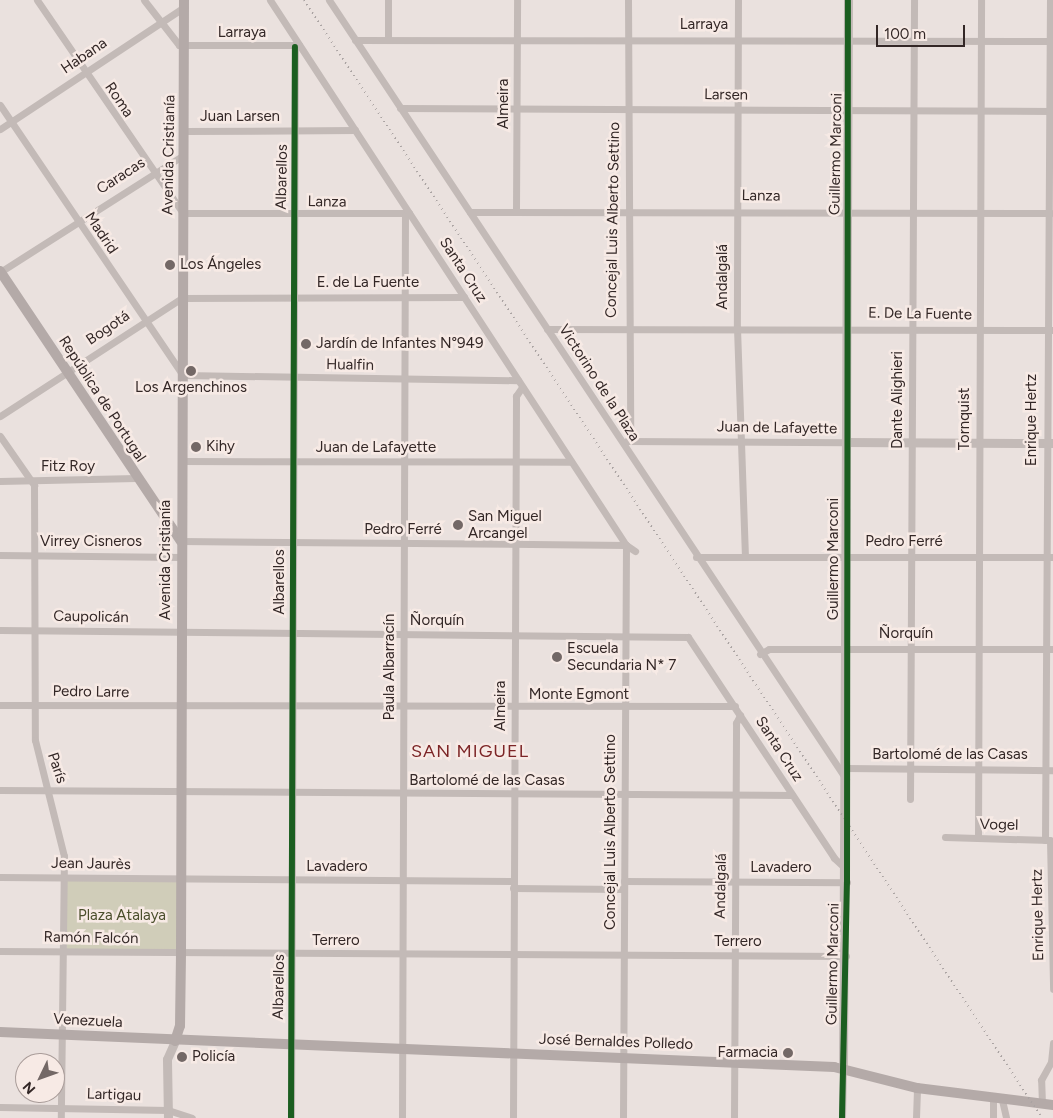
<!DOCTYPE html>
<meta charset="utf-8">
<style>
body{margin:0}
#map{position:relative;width:1053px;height:1118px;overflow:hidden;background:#eae1de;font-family:Figtree,sans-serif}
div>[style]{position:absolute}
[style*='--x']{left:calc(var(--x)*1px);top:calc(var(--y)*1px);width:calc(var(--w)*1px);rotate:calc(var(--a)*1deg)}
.green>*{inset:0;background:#d0cdb9}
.minor>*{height:7px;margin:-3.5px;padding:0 3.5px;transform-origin:3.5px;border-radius:3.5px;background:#c3bab7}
.tertiary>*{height:9px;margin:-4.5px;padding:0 4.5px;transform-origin:4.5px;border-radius:4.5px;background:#c3bab7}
.secondary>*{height:10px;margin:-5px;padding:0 5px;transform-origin:5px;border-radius:5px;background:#b4aaa8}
.rail>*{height:2px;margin-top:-1px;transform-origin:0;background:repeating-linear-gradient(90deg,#aaa3a2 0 1px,transparent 0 5px)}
.cycleway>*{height:6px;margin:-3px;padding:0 3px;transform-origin:3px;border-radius:3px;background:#1b5e20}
.dots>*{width:14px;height:14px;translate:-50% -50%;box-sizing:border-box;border:2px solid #f7eae5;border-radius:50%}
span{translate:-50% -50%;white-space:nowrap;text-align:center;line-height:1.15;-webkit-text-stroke:5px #f7eae5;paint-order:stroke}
.street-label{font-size:15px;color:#332726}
.poi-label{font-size:15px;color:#332726}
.left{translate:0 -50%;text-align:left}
.right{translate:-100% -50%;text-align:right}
.park-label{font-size:15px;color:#4b4f2c}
.quarter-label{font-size:18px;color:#7c2526;letter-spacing:1px}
.north{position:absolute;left:15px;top:1053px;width:50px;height:50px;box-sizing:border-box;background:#f7eae5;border:1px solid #a99c99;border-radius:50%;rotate:228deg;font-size:14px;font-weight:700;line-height:20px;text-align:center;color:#332726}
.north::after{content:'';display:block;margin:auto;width:18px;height:22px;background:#736866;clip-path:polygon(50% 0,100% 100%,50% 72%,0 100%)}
.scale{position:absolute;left:876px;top:25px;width:89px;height:22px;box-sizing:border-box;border:2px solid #332726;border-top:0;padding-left:6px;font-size:15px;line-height:18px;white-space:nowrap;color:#332726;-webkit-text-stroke:4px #f7eae5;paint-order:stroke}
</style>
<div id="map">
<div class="green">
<div style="clip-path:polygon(66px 880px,178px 880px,177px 952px,67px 951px)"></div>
</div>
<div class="minor">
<div style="--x:37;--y:0;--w:258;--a:55.6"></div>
<div style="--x:183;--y:213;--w:226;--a:0"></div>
<div style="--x:144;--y:0;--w:57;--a:52.1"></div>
<div style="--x:179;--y:45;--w:120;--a:0"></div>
<div style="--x:270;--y:0;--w:651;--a:56.85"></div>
<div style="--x:626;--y:545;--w:11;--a:34"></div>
<div style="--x:329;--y:0;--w:935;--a:56.43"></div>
<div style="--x:628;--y:0;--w:440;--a:89.7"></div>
<div style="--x:738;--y:0;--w:328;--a:90.2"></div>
<div style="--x:737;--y:328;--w:226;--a:88"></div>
<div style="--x:388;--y:39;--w:39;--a:-90"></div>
<div style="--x:355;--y:40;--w:698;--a:0.08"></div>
<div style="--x:0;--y:105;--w:326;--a:55.9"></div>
<div style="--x:183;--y:375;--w:335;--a:0.9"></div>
<div style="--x:400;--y:108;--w:652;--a:0.26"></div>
<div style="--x:0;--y:129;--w:221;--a:-33.5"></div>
<div style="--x:184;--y:131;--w:171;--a:-0.3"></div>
<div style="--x:516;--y:209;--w:209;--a:-89.7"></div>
<div style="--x:470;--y:212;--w:581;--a:0.1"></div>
<div style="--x:0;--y:272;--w:218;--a:-32.5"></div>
<div style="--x:547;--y:329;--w:506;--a:0.11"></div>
<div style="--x:0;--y:416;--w:217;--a:-33"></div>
<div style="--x:182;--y:298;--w:282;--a:-0.2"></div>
<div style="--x:0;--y:436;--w:60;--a:55.2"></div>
<div style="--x:34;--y:485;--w:255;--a:89.8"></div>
<div style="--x:35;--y:740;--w:120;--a:76"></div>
<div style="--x:64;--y:856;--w:262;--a:90.7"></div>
<div style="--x:627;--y:441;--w:219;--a:0.3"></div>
<div style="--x:181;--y:461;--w:390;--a:0.1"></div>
<div style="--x:0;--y:481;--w:136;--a:-1.3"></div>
<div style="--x:181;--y:541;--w:445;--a:0.5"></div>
<div style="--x:0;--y:555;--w:181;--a:0.6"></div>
<div style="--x:696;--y:557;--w:357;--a:0"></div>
<div style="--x:0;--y:630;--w:688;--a:0.58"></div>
<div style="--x:688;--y:637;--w:265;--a:56.5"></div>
<div style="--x:834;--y:858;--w:15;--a:42"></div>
<div style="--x:760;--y:654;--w:10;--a:-29"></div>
<div style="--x:769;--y:649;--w:284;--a:0"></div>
<div style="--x:0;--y:705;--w:735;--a:0.08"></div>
<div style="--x:847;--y:768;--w:206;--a:0.6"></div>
<div style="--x:0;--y:790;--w:792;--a:0.36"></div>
<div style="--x:910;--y:799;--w:799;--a:-89.71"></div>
<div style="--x:945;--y:837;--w:104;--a:1.7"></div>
<div style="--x:978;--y:838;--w:838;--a:-89.79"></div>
<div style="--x:1045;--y:840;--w:840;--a:-89.66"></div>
<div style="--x:1050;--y:840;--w:149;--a:88.8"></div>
<div style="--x:0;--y:877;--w:513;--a:0.45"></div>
<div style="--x:624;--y:881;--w:223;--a:0.3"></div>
<div style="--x:513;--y:888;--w:111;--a:0.5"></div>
<div style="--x:0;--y:951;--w:846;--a:0.34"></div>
<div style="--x:1002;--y:1100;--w:18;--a:77"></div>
<div style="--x:1042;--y:1104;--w:24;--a:-92"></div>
<div style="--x:1041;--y:1080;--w:21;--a:-61"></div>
<div style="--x:1051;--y:1062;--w:19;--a:-84"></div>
<div style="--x:0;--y:1107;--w:168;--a:1"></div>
<div style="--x:168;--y:1110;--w:25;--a:18"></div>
<div style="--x:291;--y:1118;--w:1071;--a:-89.79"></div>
<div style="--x:402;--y:1118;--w:902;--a:-89.81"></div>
<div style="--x:513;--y:1118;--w:722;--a:-89.76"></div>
<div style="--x:516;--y:396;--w:11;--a:-56"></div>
<div style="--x:623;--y:1118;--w:573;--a:-89.7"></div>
<div style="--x:734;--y:1118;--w:395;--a:-89.7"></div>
<div style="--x:736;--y:723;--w:9;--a:-63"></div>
<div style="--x:842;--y:1118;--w:50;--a:-88.9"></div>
<div style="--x:916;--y:1118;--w:30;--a:-88"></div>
<div style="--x:993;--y:1118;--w:19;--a:-90"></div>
</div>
<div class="tertiary">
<div style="--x:846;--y:442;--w:207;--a:0.3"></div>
<div style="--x:843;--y:1068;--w:1068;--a:-89.73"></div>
<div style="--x:168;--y:1118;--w:59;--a:-91"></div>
<div style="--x:167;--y:1059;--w:20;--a:-66"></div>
</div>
<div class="secondary">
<div style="--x:0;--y:271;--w:325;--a:56.2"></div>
<div style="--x:0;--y:1032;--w:835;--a:2.4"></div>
<div style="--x:834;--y:1067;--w:86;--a:14.2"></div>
<div style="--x:917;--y:1088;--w:137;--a:7.1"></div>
<div style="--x:175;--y:1041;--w:16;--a:-72"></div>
<div style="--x:180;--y:1026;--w:73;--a:-89.2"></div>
<div style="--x:181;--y:953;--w:953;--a:-89.82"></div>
</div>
<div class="rail">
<div style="--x:304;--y:0;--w:1340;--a:56.57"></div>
</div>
<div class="cycleway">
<div style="--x:291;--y:1118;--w:1071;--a:-89.79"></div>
<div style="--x:842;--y:1118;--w:236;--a:-88.8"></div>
<div style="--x:847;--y:882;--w:882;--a:-89.94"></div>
</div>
<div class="dots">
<div style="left:170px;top:265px;background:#736866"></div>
<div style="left:306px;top:344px;background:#736866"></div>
<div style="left:191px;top:371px;background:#736866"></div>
<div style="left:196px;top:447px;background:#736866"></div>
<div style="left:458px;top:525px;background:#736866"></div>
<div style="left:557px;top:657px;background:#736866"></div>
<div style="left:788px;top:1053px;background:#736866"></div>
<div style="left:182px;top:1057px;background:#736866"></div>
</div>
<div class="street-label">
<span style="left:704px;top:25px">Larraya</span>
<span style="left:242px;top:33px">Larraya</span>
<span style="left:84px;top:56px;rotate:-34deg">Habana</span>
<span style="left:726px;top:95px;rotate:1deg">Larsen</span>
<span style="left:119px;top:100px;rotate:56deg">Roma</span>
<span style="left:504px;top:104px;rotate:-90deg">Almeira</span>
<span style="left:240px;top:117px">Juan Larsen</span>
<span style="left:836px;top:154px;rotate:-89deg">Guillermo Marconi</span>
<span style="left:169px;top:155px;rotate:-89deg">Avenida Cristianía</span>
<span style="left:121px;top:176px;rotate:-33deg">Caracas</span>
<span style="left:282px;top:177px;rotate:-89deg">Albarellos</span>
<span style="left:761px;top:196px;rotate:1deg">Lanza</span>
<span style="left:327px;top:202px;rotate:1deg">Lanza</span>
<span style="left:613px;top:220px;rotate:-89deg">Concejal Luis Alberto Settino</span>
<span style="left:101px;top:233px;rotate:56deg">Madrid</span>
<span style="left:463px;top:270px;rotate:57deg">Santa Cruz</span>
<span style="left:723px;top:277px;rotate:-90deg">Andalgalá</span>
<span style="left:368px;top:283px">E. de La Fuente</span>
<span style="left:920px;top:314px;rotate:1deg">E. De La Fuente</span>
<span style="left:108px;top:328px;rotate:-34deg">Bogotá</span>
<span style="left:350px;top:365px;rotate:1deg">Hualfin</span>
<span style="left:599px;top:383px;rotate:57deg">Victorino de la Plaza</span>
<span style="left:102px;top:399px;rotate:57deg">República de Portugal</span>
<span style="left:898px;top:400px;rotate:-90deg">Dante Alighieri</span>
<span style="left:965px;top:419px;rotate:-90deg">Tornquist</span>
<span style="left:1032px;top:420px;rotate:-90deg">Enrique Hertz</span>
<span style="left:777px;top:428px;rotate:1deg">Juan de Lafayette</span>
<span style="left:376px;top:448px">Juan de Lafayette</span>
<span style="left:68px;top:467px">Fitz Roy</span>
<span style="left:403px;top:530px">Pedro Ferré</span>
<span style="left:91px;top:542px">Virrey Cisneros</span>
<span style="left:904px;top:542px">Pedro Ferré</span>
<span style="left:834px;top:559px;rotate:-90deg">Guillermo Marconi</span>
<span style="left:166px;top:560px;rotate:-90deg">Avenida Cristianía</span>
<span style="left:280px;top:582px;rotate:-90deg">Albarellos</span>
<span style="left:91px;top:617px;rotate:1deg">Caupolicán</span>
<span style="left:437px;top:621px">Ñorquín</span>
<span style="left:906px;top:634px">Ñorquín</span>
<span style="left:390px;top:667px;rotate:-90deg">Paula Albarracín</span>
<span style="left:91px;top:692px;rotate:1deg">Pedro Larre</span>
<span style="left:579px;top:695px">Monte Egmont</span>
<span style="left:501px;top:706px;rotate:-90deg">Almeira</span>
<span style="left:779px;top:749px;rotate:57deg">Santa Cruz</span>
<span style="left:950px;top:755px">Bartolomé de las Casas</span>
<span style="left:57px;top:768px;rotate:71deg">París</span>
<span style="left:487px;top:781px">Bartolomé de las Casas</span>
<span style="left:999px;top:825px;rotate:1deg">Vogel</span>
<span style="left:611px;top:832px;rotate:-90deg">Concejal Luis Alberto Settino</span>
<span style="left:91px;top:864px;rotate:1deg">Jean Jaurès</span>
<span style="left:337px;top:867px">Lavadero</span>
<span style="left:781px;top:868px">Lavadero</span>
<span style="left:721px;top:886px;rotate:-89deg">Andalgalá</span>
<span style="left:1038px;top:915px;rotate:-91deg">Enrique Hertz</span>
<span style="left:91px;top:938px;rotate:1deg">Ramón Falcón</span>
<span style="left:336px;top:941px">Terrero</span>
<span style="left:738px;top:942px">Terrero</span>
<span style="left:833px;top:964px;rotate:-89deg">Guillermo Marconi</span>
<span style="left:279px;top:987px;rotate:-89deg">Albarellos</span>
<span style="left:88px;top:1021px;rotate:3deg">Venezuela</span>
<span style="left:616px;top:1042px;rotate:2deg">José Bernaldes Polledo</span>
<span style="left:114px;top:1095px;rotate:2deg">Lartigau</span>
</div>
<div class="poi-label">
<span class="left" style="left:180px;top:265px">Los Ángeles</span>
<span class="left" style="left:316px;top:344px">Jardín de Infantes N°949</span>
<span style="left:191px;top:388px">Los Argenchinos</span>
<span class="left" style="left:206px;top:447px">Kihy</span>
<span class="left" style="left:468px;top:525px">San Miguel<br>Arcangel</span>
<span class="left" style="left:567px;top:657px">Escuela<br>Secundaria N* 7</span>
<span class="right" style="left:778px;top:1053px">Farmacia</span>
<span class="left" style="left:192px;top:1057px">Policía</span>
</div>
<div class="park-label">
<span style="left:122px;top:916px">Plaza Atalaya</span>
</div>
<div class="quarter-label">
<span style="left:470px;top:751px">SAN MIGUEL</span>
</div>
<div class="north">N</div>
<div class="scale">100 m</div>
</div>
